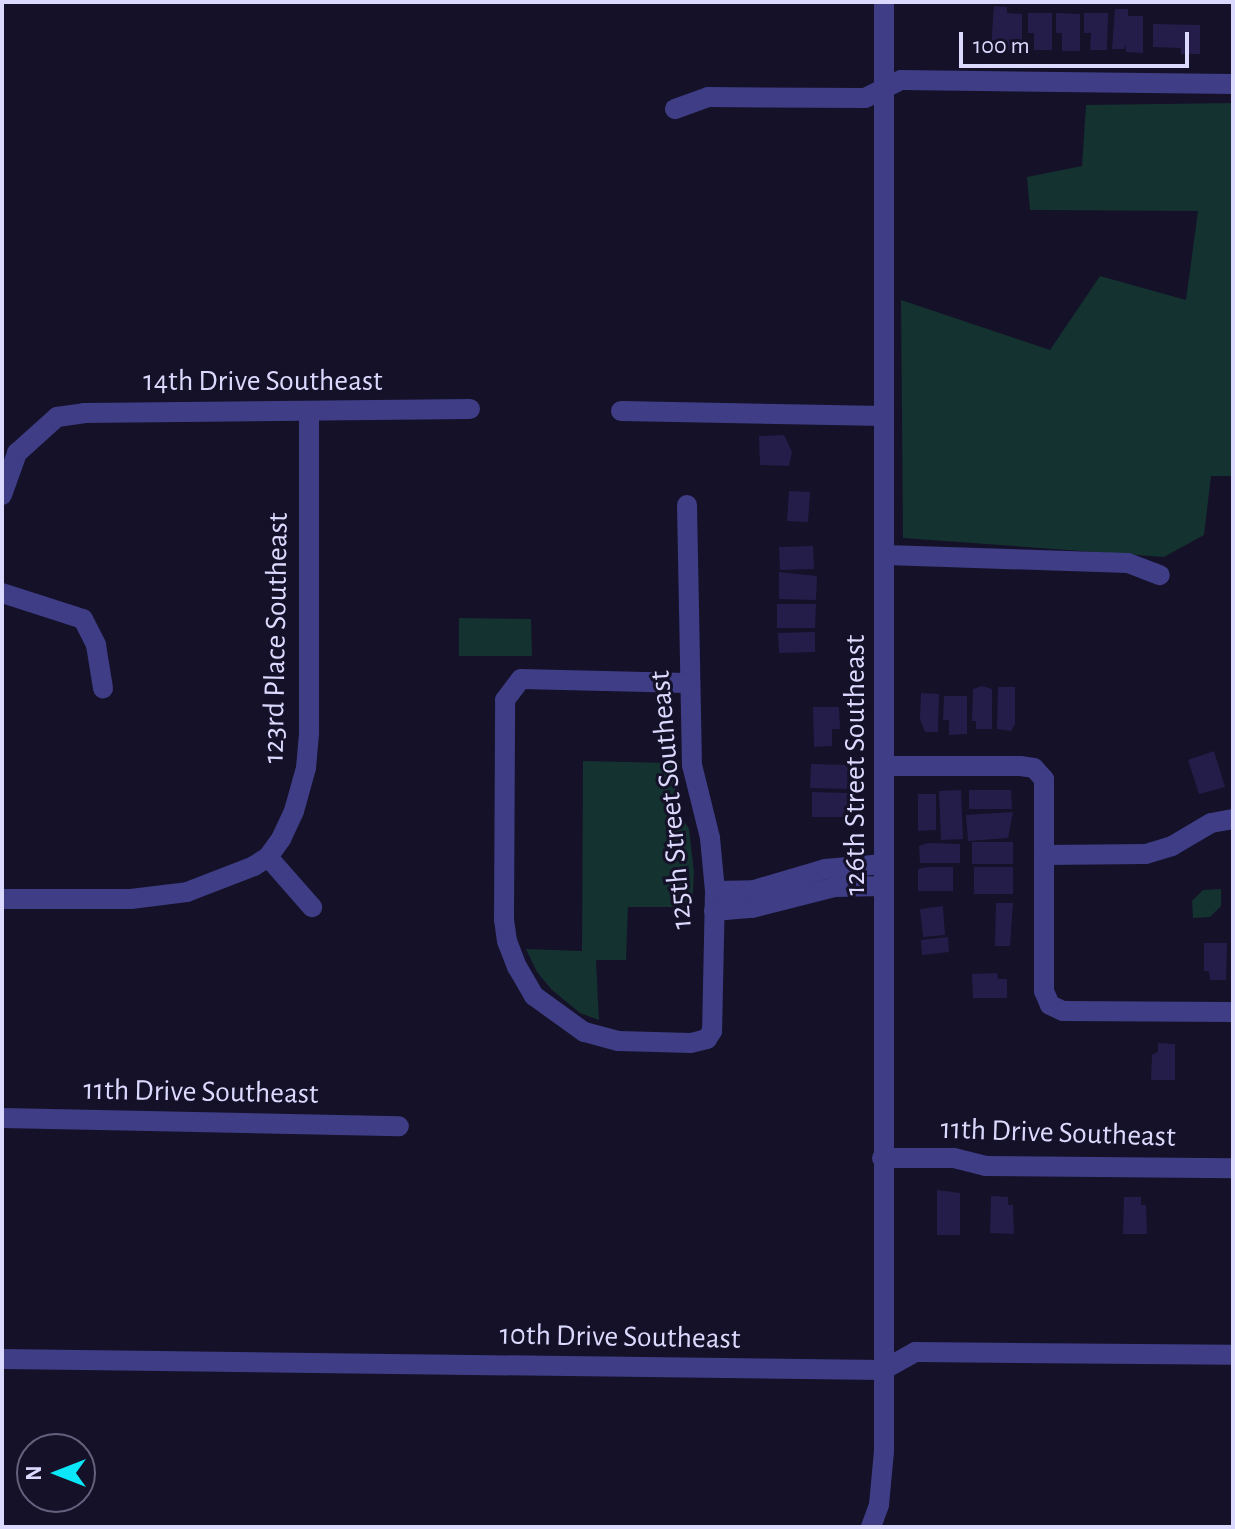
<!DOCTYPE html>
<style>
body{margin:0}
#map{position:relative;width:1235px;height:1529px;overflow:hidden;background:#141128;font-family:"Alegreya Sans",sans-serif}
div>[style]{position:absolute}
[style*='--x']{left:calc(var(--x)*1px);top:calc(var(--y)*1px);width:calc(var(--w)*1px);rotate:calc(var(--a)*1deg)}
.green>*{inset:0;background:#143230}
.building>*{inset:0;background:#251d49}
.minor>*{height:20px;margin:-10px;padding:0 10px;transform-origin:10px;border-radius:10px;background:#3e3d86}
span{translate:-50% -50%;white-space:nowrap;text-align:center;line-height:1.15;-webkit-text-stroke:6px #141128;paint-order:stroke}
.street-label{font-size:30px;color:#dcd9fe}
.frame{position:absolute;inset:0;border:4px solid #dcd9fe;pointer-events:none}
.north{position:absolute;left:16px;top:1433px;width:80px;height:80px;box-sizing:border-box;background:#141128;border:2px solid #64617e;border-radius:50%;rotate:270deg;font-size:22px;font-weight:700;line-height:32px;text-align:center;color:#dcd9fe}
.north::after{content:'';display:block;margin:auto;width:28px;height:36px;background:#0be7f8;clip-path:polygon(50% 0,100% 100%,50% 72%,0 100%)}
.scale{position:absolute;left:959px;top:32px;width:230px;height:36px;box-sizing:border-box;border:4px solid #dcd9fe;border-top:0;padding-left:10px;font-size:24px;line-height:28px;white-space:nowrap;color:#dcd9fe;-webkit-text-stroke:6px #141128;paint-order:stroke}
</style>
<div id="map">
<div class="green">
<div style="clip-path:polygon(1233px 103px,1233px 476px,1211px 476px,1204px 535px,1164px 557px,903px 538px,901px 300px,1050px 350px,1100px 276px,1186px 300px,1198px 211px,1030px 210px,1027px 177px,1082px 166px,1086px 105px)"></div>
<div style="clip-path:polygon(459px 618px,531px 619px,532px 656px,459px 656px)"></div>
<div style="clip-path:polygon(583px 761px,672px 763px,682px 818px,689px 829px,694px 872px,692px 907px,628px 907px,626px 960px,596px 960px,599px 1020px,580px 1013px,552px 990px,537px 972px,526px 949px,582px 951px)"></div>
<div style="clip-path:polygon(1221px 889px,1221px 906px,1210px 917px,1193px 918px,1192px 901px,1203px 890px)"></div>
</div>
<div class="building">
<div style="clip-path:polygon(994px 6px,1007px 7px,1007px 13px,1022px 14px,1022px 50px,1005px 50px,1005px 43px,1003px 47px,991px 47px)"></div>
<div style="clip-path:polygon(1115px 9px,1128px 9px,1128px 16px,1143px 16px,1143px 53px,1126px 52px,1126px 45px,1124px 49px,1112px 49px)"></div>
<div style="clip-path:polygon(1028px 13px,1052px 13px,1052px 50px,1034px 50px,1034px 33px,1028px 33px)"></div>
<div style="clip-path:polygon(1056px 13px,1080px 14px,1080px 51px,1062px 51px,1062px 33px,1056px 33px)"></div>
<div style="clip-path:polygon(1084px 13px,1108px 13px,1107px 50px,1090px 50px,1091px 33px,1084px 33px)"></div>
<div style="clip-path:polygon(1153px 24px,1200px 25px,1200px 54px,1181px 54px,1181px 48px,1153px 47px)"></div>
<div style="clip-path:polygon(784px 435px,792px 452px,789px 466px,760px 465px,759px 436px)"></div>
<div style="clip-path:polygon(789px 491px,810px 492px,808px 522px,787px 521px)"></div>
<div style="clip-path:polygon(813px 546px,814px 569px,780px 570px,779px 547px)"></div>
<div style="clip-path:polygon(779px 572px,817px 576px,816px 600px,779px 599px)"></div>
<div style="clip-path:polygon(777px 604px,816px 604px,815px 628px,777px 628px)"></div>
<div style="clip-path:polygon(815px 632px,815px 652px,779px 653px,778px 633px)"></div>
<div style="clip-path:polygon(982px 686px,992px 689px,992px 729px,976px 729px,976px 721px,972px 721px,973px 689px)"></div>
<div style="clip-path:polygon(998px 687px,1015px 687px,1015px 724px,1011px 731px,997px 729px)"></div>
<div style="clip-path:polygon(921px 693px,939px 694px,938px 732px,925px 732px,920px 719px)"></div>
<div style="clip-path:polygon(944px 696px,967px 696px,967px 734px,949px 735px,949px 720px,943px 720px)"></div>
<div style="clip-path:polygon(813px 707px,839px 707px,840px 729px,832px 729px,832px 746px,814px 747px)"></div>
<div style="clip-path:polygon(1214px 751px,1225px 787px,1199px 794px,1188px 760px)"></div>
<div style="clip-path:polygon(811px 764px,848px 765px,847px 789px,810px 788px)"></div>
<div style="clip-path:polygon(961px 790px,963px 839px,941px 840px,939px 791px)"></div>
<div style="clip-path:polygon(969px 790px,1011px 790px,1012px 809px,969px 809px)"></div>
<div style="clip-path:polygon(812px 792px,847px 793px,847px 817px,812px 817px)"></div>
<div style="clip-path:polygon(918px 794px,936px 794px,936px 830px,918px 831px)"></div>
<div style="clip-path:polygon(1013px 812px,1008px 838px,968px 841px,966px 815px)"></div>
<div style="clip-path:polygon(972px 842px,1013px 842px,1013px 864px,972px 864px)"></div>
<div style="clip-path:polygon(928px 843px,960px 844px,960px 863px,920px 863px,919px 846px)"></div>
<div style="clip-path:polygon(928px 867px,953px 867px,953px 891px,918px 891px,918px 869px)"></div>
<div style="clip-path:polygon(974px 867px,1013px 867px,1013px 894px,974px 894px)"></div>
<div style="clip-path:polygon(996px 903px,1013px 903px,1010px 946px,995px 946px)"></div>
<div style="clip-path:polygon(943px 906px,945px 935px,923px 937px,920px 909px)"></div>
<div style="clip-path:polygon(948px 937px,949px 952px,922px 955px,921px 940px)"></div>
<div style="clip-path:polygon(1204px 943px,1227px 943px,1226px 980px,1210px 980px,1209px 971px,1204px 971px)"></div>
<div style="clip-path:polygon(997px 973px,998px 979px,1007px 979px,1007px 998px,973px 998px,972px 974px)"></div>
<div style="clip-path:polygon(1158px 1043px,1175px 1044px,1175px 1080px,1151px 1080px,1152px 1055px,1158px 1052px)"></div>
<div style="clip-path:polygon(937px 1190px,960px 1193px,960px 1235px,937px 1235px)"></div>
<div style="clip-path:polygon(991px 1196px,1008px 1197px,1008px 1205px,1013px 1205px,1014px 1234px,990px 1233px)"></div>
<div style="clip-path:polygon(1124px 1197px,1141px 1197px,1141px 1205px,1146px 1205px,1147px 1234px,1123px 1234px)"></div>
</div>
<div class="minor">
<div style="--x:675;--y:109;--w:35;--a:-20"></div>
<div style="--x:708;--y:97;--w:157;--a:0.4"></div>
<div style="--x:865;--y:98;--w:40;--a:-26.6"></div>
<div style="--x:901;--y:80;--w:332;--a:0.7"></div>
<div style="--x:621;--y:411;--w:263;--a:1.1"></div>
<div style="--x:2;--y:495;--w:45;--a:-70.3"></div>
<div style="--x:17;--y:453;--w:54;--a:-42"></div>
<div style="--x:57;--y:417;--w:27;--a:-8"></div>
<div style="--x:84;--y:413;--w:386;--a:-0.6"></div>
<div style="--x:687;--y:505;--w:260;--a:88.9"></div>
<div style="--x:692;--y:765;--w:75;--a:76.1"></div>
<div style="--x:710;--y:838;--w:53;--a:84.6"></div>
<div style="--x:715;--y:891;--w:140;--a:91.2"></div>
<div style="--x:712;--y:1031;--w:9;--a:122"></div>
<div style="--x:707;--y:1039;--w:16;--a:166"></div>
<div style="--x:691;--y:1043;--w:73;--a:-178.4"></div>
<div style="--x:618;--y:1041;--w:35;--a:-165"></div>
<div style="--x:584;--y:1032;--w:62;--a:-144.2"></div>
<div style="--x:534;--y:996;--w:34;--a:-120"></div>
<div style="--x:517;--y:967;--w:28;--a:-111"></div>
<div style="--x:507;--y:941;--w:21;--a:-98"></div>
<div style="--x:504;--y:920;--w:220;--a:-89.7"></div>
<div style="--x:505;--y:700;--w:26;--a:-53"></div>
<div style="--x:521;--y:679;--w:166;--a:1.4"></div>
<div style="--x:886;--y:555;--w:242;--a:1.9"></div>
<div style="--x:1128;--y:563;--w:34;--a:21"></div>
<div style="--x:2;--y:593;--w:85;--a:17.8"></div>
<div style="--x:83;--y:619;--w:29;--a:63"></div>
<div style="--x:96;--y:645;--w:44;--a:80.8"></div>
<div style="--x:887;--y:766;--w:133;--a:0"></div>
<div style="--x:1020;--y:766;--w:14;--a:8"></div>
<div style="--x:1034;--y:768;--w:15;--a:48"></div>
<div style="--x:1044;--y:779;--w:212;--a:90"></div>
<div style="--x:1044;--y:991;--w:15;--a:67"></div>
<div style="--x:1050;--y:1005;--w:14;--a:25"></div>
<div style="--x:1063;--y:1011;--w:170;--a:0.3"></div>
<div style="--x:1045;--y:855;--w:101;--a:-0.6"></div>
<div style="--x:1146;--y:854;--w:27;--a:-17"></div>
<div style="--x:1172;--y:846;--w:45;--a:-30.5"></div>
<div style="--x:1211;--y:823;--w:22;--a:-10"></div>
<div style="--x:268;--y:857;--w:67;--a:48.7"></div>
<div style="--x:715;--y:891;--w:39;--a:-1"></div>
<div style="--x:754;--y:890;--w:74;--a:-16.5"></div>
<div style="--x:825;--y:869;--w:59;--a:-4.8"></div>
<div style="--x:2;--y:899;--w:129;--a:0"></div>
<div style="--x:131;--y:899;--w:56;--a:-7.1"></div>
<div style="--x:187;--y:892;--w:72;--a:-21.2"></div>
<div style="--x:254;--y:866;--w:17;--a:-33"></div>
<div style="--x:268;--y:857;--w:22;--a:-54"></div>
<div style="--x:281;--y:839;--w:31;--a:-65"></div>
<div style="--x:294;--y:811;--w:45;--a:-74.4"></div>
<div style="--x:306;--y:768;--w:35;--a:-85"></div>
<div style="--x:309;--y:733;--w:322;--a:-90"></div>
<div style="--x:714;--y:911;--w:38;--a:-5"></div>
<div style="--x:752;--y:908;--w:86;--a:-14.2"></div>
<div style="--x:835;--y:887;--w:49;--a:-1.2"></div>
<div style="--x:2;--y:1118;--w:397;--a:1.2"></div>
<div style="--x:882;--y:1158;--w:72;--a:0"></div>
<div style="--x:954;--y:1158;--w:32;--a:14"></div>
<div style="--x:985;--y:1166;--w:248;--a:0.5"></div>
<div style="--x:2;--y:1359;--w:881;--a:0.72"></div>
<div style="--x:883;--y:1370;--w:37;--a:-29"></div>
<div style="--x:915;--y:1352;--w:318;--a:0.5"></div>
<div style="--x:871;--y:1527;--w:23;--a:-70"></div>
<div style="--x:879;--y:1505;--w:54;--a:-84.7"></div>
<div style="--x:884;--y:1451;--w:1449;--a:-90"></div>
</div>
<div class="street-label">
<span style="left:263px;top:381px">14th Drive Southeast</span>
<span style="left:276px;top:638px;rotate:-89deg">123rd Place Southeast</span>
<span style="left:855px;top:765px;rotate:-90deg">126th Street Southeast</span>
<span style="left:671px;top:800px;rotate:-95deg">125th Street Southeast</span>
<span style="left:201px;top:1092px;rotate:1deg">11th Drive Southeast</span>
<span style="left:1058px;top:1133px;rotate:2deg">11th Drive Southeast</span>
<span style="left:620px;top:1337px;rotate:1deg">10th Drive Southeast</span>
</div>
<div class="frame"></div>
<div class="north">N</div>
<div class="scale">100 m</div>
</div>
